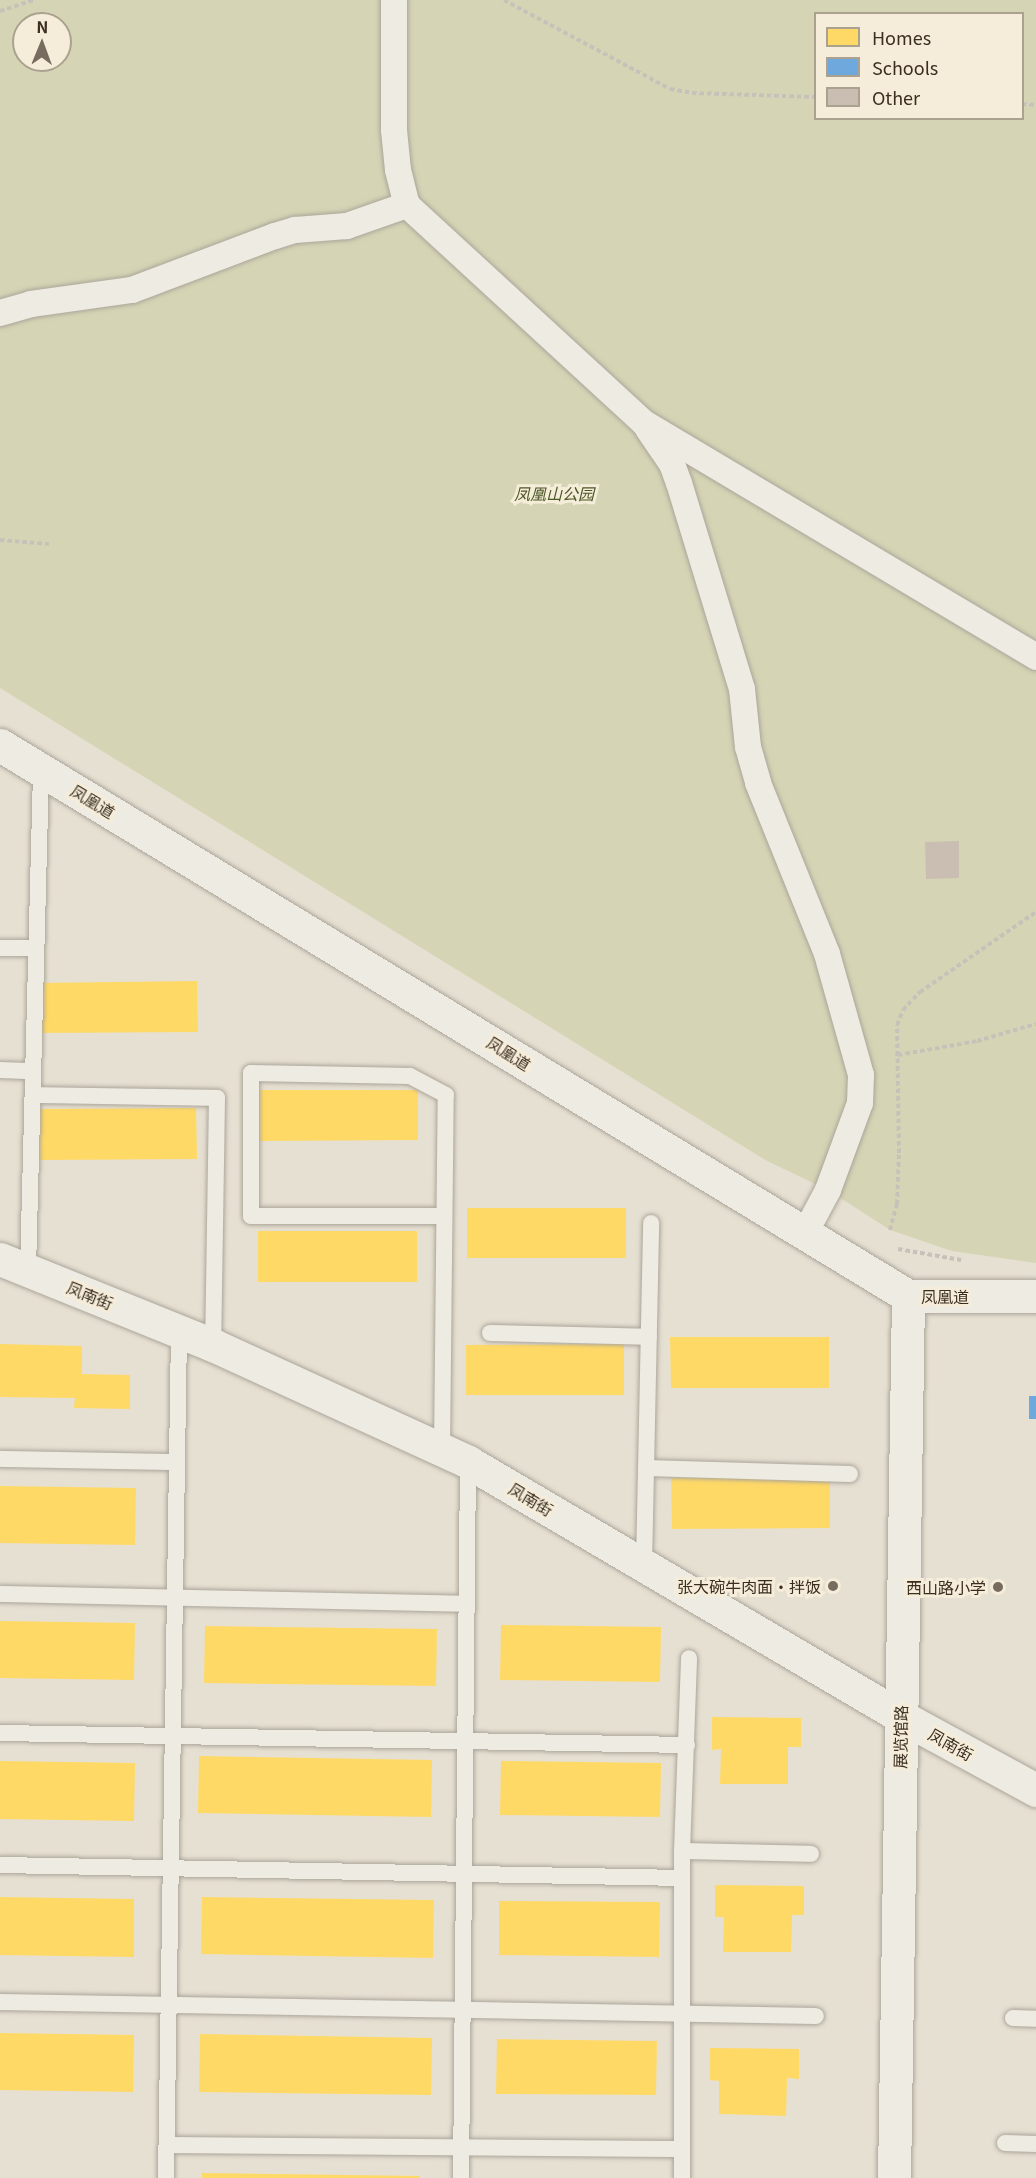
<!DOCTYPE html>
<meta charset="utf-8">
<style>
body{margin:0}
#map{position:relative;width:1036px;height:2178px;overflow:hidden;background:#e6e0d2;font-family:Georgia,"Noto Sans SC",serif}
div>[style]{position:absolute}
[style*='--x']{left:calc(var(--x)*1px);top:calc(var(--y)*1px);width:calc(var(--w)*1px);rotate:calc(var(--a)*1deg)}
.green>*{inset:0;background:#d5d5b5}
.homes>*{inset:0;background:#ffd966}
.schools>*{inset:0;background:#6fa8dc}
.building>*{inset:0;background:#cabeb2}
.path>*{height:4px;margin-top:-2px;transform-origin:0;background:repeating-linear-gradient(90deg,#c7c2b9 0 4.5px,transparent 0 7.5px)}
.roads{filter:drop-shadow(0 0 2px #aca59a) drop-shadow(0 0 2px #aca59a)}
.service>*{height:16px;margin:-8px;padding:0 8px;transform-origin:8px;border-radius:8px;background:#eeebe3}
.pedestrian>*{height:26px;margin:-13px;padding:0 13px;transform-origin:13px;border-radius:13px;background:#eeebe3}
.minor>*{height:33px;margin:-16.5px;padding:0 16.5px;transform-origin:16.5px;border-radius:16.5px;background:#eeebe3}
.tertiary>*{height:33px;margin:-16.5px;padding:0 16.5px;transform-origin:16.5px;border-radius:16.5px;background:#eeebe3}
.dots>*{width:16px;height:16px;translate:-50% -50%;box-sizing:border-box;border:3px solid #f5edd9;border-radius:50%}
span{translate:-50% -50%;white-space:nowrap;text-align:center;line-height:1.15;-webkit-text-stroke:6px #f5edd9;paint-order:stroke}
.park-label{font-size:16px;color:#4c5728;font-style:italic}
.street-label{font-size:16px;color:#3b2e21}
.poi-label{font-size:16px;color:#3b2e21}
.right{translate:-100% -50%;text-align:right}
.legend{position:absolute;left:814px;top:12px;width:210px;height:108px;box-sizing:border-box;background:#f5edd9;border:2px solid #aba18f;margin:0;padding:8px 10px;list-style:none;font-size:18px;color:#3b2e21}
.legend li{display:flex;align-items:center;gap:12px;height:30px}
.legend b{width:30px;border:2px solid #aba18f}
.north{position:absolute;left:12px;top:12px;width:60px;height:60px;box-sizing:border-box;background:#f5edd9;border:2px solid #aba18f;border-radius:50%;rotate:1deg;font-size:16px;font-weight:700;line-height:24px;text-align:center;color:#3b2e21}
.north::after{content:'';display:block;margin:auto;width:21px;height:27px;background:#776c5f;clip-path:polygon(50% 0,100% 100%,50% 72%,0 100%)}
</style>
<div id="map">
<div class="green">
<div style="clip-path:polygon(evenodd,0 0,1036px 0,1036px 1263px,952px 1251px,890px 1230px,828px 1190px,767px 1161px,0 688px,0 0,816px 14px,1022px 14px,1022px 118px,816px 118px,816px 14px,0 0,24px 24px,60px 24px,60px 60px,24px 60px,24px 24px)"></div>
</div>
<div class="homes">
<div style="clip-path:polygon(197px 981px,198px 1032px,39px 1033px,39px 983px)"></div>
<div style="clip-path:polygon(259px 1090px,418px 1090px,418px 1140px,259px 1141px)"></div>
<div style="clip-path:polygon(196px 1108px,197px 1159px,38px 1160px,38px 1109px)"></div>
<div style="clip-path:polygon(467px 1208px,626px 1208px,626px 1258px,467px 1258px)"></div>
<div style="clip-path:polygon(258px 1231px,417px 1231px,417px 1282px,258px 1282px)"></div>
<div style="clip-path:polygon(670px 1337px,829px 1337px,829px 1388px,671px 1388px)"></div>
<div style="clip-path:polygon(0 1344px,82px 1346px,82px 1374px,130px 1375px,130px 1409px,74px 1408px,75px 1398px,0 1397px)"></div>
<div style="clip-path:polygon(624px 1344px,624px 1395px,466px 1395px,466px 1345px)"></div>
<div style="clip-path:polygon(671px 1478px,830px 1478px,830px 1528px,672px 1529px)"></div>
<div style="clip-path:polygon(0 1486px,136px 1488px,135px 1545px,0 1543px)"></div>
<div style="clip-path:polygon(0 1621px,135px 1623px,134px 1680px,0 1678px)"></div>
<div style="clip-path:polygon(501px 1625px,661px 1627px,660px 1682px,500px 1680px)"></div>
<div style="clip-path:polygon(205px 1626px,437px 1629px,436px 1686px,204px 1683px)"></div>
<div style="clip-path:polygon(712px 1717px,801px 1718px,801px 1747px,788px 1747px,788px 1784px,720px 1784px,721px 1749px,712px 1750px)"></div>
<div style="clip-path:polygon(199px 1756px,432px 1760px,431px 1817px,198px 1813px)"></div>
<div style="clip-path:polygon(0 1761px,135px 1763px,134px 1821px,0 1819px)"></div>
<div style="clip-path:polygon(501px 1761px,661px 1763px,660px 1817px,500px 1815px)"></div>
<div style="clip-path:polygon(715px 1885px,804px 1886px,804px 1915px,792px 1915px,791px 1952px,723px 1952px,724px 1917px,715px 1917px)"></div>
<div style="clip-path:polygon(0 1897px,134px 1899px,134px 1957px,0 1955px)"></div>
<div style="clip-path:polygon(202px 1897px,434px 1900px,433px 1958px,201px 1954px)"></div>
<div style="clip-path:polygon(499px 1901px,660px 1902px,659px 1957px,499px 1955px)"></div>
<div style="clip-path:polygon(0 2033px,134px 2035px,133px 2092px,0 2090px)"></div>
<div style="clip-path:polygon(200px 2034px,432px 2038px,431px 2095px,199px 2092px)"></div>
<div style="clip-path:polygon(497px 2039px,657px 2041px,656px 2095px,496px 2094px)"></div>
<div style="clip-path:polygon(710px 2048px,799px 2049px,799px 2079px,787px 2078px,786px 2116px,719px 2114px,719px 2081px,710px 2080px)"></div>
<div style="clip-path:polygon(202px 2173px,420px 2176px,420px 2178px,202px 2178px)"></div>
</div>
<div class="schools">
<div style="clip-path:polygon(1029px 1396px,1036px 1396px,1036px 1419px,1029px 1419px)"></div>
</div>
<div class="building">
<div style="clip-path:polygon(959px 841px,959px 878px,926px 879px,925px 842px)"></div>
</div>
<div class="path">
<div style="--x:504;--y:0;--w:188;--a:28.2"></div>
<div style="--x:670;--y:89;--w:22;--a:10"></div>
<div style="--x:692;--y:93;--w:124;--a:1.8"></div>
<div style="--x:0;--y:11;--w:35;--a:-18"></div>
<div style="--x:1022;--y:104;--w:14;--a:4"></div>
<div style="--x:0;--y:540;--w:49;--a:4.7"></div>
<div style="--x:898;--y:1055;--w:80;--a:-10"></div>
<div style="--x:977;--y:1041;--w:61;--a:-16.1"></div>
<div style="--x:890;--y:1230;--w:27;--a:-75"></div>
<div style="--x:897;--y:1204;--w:51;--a:-87.8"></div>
<div style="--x:899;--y:1153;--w:128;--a:-90.9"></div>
<div style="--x:897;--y:1025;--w:16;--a:-68"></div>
<div style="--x:903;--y:1010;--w:25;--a:-47"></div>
<div style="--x:920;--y:992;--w:141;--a:-34.6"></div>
<div style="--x:898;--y:1249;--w:64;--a:9.9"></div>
</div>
<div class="roads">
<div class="service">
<div style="--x:0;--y:948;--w:36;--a:0"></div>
<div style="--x:0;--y:1070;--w:33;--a:2"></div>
<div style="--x:33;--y:1095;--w:184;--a:0.9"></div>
<div style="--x:217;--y:1098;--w:247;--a:90.9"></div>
<div style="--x:28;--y:1269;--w:499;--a:-88.5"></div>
<div style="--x:490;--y:1333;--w:159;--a:1.4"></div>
<div style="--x:442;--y:1450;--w:355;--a:-89.4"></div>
<div style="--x:446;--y:1095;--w:41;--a:-152.2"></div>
<div style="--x:410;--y:1076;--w:159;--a:-178.9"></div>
<div style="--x:251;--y:1073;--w:143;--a:90"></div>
<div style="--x:251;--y:1216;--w:192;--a:0"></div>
<div style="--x:0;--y:1459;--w:176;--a:1"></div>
<div style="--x:646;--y:1468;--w:204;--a:1.7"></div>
<div style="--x:644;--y:1565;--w:342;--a:-88.8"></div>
<div style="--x:0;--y:1594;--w:467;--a:1.2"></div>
<div style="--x:0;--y:1733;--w:687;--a:1"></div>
<div style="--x:682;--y:1851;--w:129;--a:1.3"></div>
<div style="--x:0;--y:1865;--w:682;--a:1.09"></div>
<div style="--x:0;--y:2002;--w:816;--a:0.98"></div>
<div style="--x:1013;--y:2018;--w:23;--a:2"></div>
<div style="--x:1005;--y:2143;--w:31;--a:2"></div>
<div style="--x:167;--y:2145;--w:513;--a:0.45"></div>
<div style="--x:166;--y:2178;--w:846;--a:-89.12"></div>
<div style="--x:461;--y:2178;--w:716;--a:-89.44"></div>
<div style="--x:682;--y:2178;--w:327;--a:-90"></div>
<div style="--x:682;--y:1851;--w:193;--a:-87.9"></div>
</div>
<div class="pedestrian">
<div style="--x:394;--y:0;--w:130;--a:90"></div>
<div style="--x:394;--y:130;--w:40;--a:84.3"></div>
<div style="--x:398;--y:170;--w:36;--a:76"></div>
<div style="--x:407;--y:205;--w:322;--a:42.6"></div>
<div style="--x:644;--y:423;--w:457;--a:30.8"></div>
<div style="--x:0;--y:313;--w:32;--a:-16"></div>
<div style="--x:31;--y:304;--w:102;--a:-7.9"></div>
<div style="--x:132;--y:290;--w:153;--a:-20.7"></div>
<div style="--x:275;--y:236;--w:21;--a:-17"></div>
<div style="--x:295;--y:230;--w:52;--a:-4.4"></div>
<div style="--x:347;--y:226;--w:64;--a:-19.3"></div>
<div style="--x:648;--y:429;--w:42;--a:55.6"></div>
<div style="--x:672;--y:464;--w:20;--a:70"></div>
<div style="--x:679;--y:483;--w:215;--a:73"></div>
<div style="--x:742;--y:689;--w:58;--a:84.1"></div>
<div style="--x:748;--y:747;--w:37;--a:74"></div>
<div style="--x:758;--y:783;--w:184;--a:68"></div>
<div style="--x:827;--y:954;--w:126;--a:74.3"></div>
<div style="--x:861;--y:1075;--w:28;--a:92"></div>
<div style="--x:860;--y:1103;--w:93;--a:110.2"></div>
<div style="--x:828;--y:1190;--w:32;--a:118"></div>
</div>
<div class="minor">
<div style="--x:0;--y:1259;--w:230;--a:22"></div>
<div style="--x:213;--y:1345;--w:281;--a:24.6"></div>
<div style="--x:468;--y:1462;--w:501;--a:30.45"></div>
<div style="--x:900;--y:1716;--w:155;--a:28.6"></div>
</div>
<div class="tertiary">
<div style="--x:0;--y:745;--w:1062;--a:31.25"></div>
<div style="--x:908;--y:1296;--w:128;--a:0"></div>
<div style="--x:894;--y:2178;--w:882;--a:-89.09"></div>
</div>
</div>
<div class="dots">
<div style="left:833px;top:1586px;background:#776c5f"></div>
<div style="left:998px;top:1587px;background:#776c5f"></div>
</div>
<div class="park-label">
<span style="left:554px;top:493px">凤凰山公园</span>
</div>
<div class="street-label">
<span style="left:93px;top:801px;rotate:31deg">凤凰道</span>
<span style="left:509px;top:1053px;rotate:32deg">凤凰道</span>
<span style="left:90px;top:1295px;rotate:22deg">凤南街</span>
<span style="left:945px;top:1296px">凤凰道</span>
<span style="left:531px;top:1499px;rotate:31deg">凤南街</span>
<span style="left:900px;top:1737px;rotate:-89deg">展览馆路</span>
<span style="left:951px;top:1744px;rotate:29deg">凤南街</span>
</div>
<div class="poi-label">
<span class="right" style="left:821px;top:1586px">张大碗牛肉面•拌饭</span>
<span class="right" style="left:986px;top:1587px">西山路小学</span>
</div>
<ul class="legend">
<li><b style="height:16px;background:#ffd966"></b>Homes</li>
<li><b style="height:16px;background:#6fa8dc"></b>Schools</li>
<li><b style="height:16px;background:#cabeb2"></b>Other</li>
</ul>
<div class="north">N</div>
</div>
